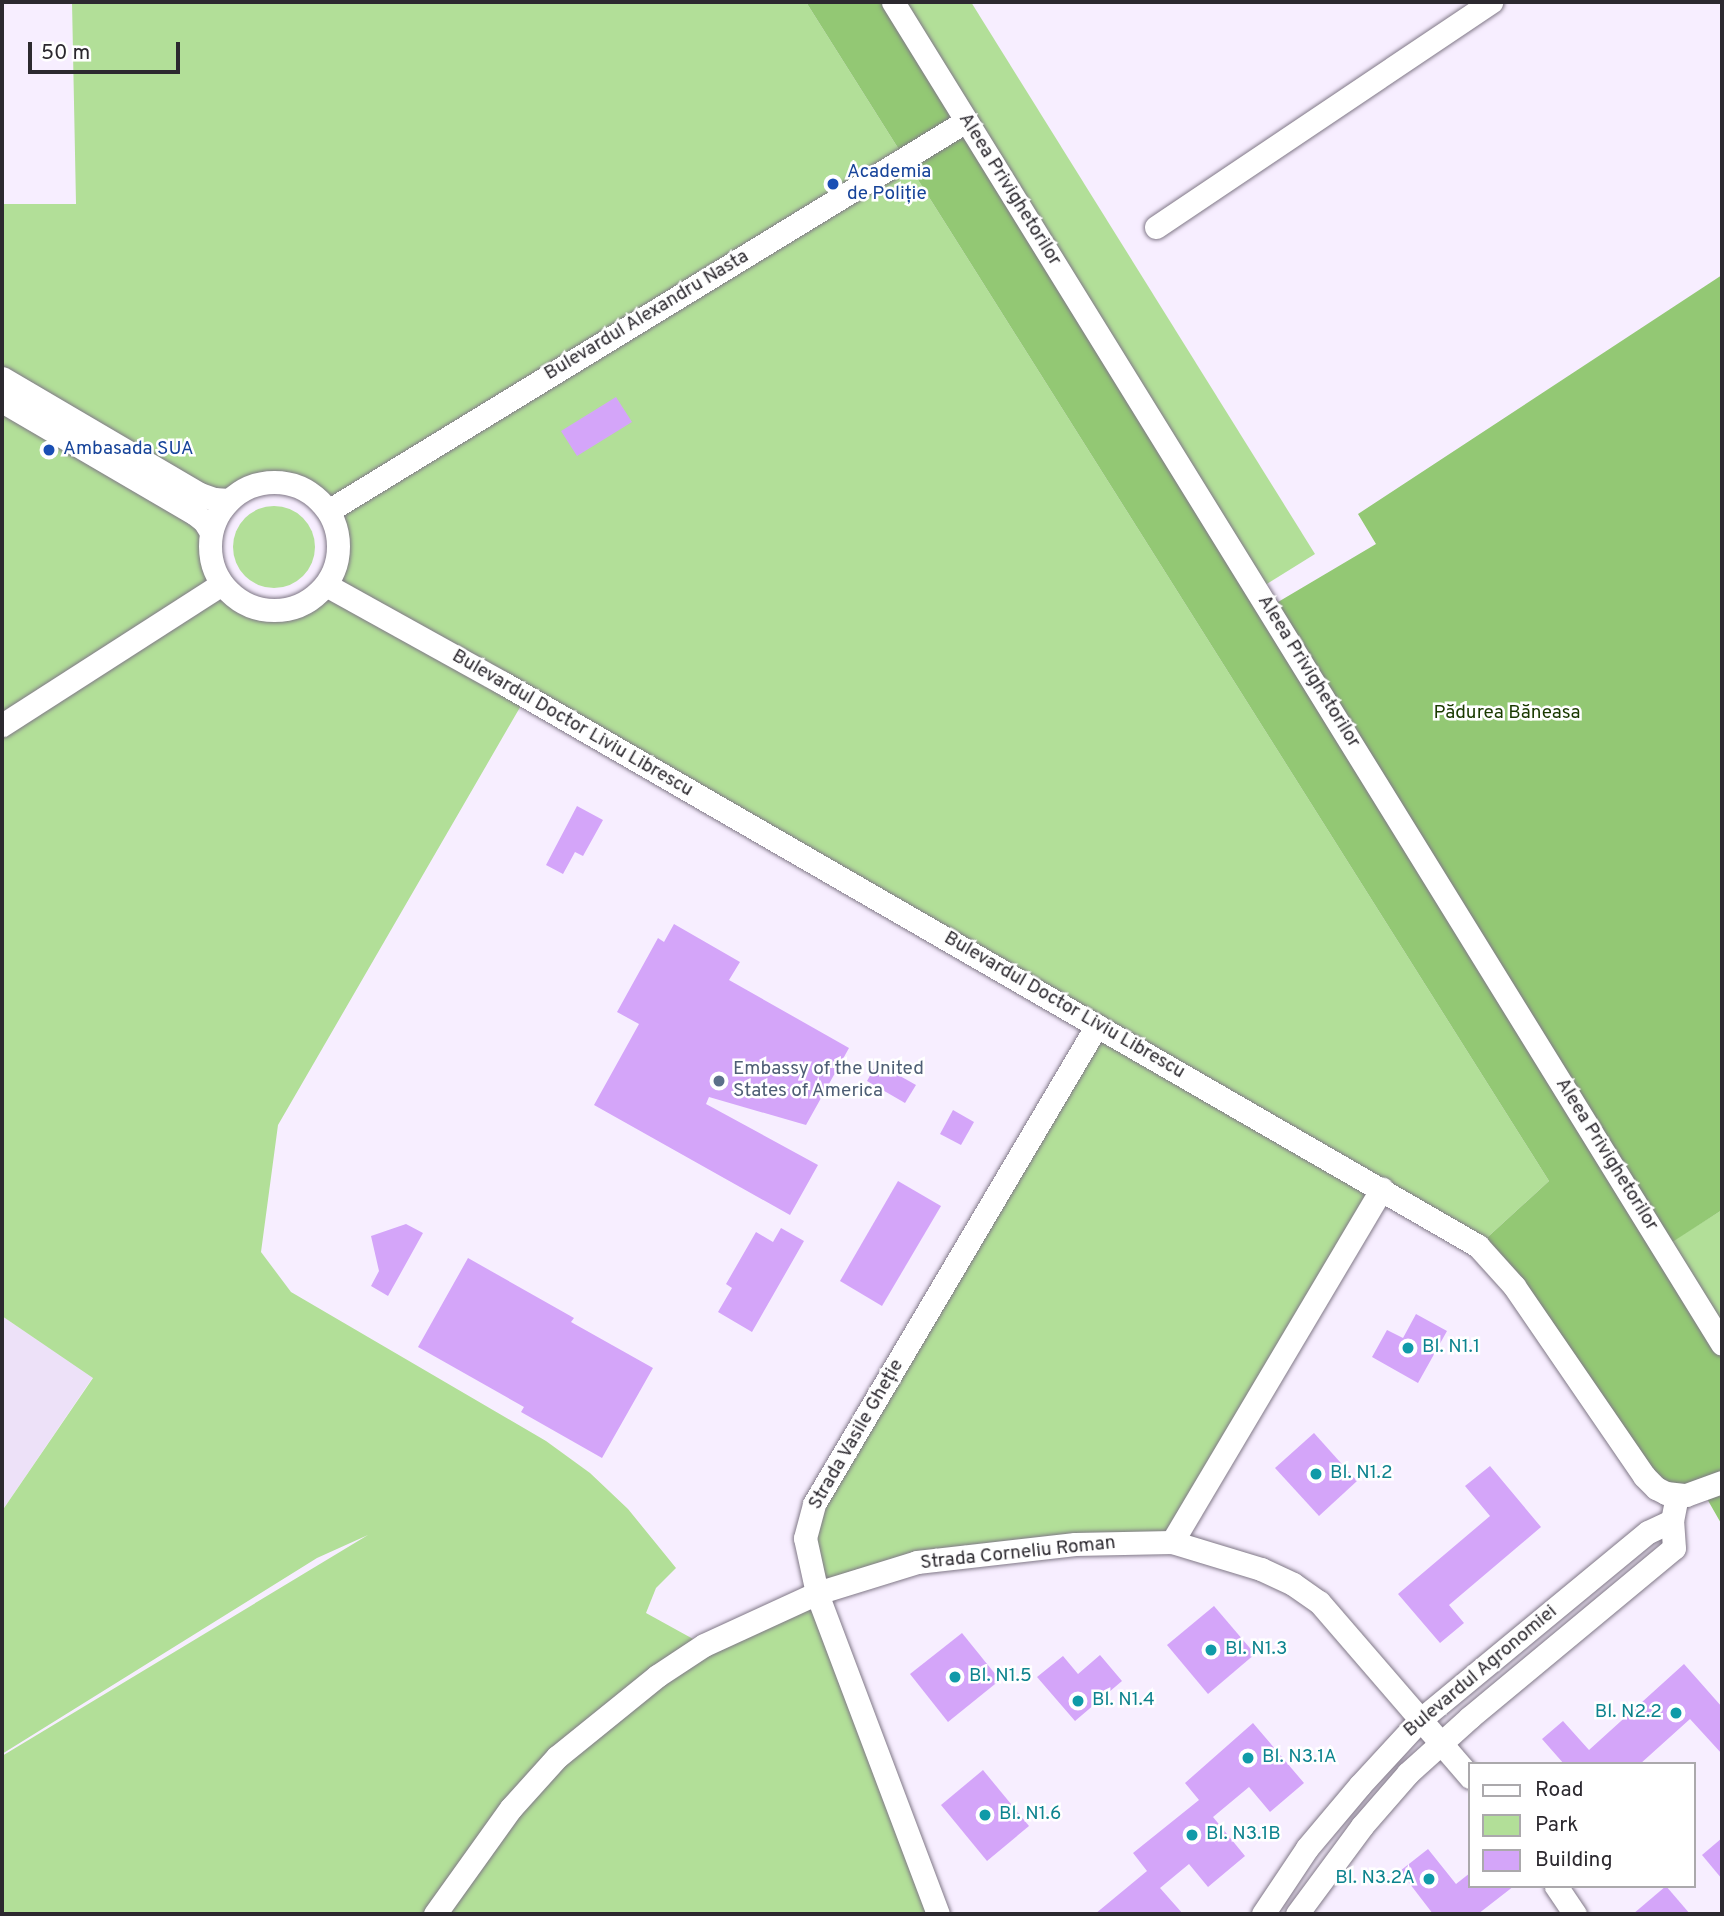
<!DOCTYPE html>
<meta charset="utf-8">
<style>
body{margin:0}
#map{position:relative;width:1724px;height:1916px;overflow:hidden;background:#f7eeff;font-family:Overpass,sans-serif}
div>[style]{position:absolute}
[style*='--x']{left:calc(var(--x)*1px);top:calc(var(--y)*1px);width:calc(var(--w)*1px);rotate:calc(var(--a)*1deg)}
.built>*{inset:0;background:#ede1f8}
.green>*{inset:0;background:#b2df98}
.round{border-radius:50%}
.forest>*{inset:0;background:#93c874}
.building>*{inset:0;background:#d4a5f9}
.roads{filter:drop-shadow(0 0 2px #807887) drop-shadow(0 0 2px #807887)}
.minor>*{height:23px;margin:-11.5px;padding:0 11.5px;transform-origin:11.5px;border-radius:11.5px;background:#fff}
.minor>.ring{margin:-11.5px;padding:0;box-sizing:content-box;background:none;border:23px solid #fff;border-radius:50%}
.dots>*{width:19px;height:19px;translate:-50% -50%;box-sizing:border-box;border:4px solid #fff;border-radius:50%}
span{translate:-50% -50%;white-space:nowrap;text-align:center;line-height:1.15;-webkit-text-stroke:5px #fff;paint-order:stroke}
.transit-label{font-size:19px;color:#164399}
.left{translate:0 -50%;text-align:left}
.street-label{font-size:19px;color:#2c292f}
.park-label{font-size:19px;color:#1a3a00}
.service-label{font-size:19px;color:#4e5e75}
.culture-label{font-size:19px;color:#0d838f}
.right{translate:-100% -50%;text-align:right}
.frame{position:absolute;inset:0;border:4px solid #2c292f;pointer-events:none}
.legend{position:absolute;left:1468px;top:1762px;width:228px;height:126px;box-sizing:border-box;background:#fff;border:2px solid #aba9ac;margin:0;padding:9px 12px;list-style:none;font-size:21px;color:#2c292f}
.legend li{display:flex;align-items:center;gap:14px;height:35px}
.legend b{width:35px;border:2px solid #aba9ac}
.scale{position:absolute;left:28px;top:42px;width:152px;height:32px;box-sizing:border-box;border:4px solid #2c292f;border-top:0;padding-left:9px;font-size:21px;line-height:24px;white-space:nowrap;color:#2c292f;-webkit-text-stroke:5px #fff;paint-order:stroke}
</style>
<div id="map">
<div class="built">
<div style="clip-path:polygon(2px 1316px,93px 1377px,2px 1511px)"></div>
</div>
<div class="green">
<div style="clip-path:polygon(evenodd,72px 2px,806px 2px,1549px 1181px,1478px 1246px,1382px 1190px,1172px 1542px,992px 1552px,817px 1593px,938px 1914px,2px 1914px,2px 1756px,368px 1535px,317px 1558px,2px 1754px,2px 1511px,93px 1378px,2px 1316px,2px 204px,76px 204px,72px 2px,262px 482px,291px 484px,313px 495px,328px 511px,338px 535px,338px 557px,326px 585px,312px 599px,286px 610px,257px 608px,239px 601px,222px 584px,212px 564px,211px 532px,221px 509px,238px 493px,262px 482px,72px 2px,526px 697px,1097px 1026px,805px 1538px,817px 1593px,704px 1645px,646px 1613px,656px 1588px,676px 1568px,628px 1509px,590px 1473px,546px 1441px,291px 1292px,261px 1252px,278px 1125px,526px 697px)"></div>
<div style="clip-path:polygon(893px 2px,971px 2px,1315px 554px,1257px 590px)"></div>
<div class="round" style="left:233px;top:506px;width:82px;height:82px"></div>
<div style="clip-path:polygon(1722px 1210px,1722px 1344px,1663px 1247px)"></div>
</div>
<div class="forest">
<div style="clip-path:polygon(806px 2px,890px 2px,1268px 608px,1376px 544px,1358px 514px,1722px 275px,1722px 1210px,1663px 1248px,1722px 1344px,1722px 1525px,1702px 1490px,1666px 1493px,1478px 1246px,1549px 1181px)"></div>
</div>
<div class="building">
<div style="clip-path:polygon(616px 397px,632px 422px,577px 456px,561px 431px)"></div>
<div style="clip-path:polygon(577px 806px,603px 820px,583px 856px,575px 852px,563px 874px,546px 865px)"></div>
<div style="clip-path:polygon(674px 924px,740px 962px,729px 980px,849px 1048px,806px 1125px,709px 1097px,706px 1104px,818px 1165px,790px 1215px,594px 1105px,639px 1024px,617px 1012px,658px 938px,664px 942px)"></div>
<div style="clip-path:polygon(877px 1063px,916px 1085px,905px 1103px,867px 1081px)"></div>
<div style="clip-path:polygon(953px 1110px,974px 1122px,961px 1145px,940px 1134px)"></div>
<div style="clip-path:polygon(898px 1181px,941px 1206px,882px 1306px,840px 1281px)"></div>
<div style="clip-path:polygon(406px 1224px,423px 1233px,388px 1296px,371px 1286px,379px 1271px,371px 1236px)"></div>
<div style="clip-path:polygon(781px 1228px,804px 1241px,752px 1332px,718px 1312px,732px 1288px,726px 1284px,756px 1232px,773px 1242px)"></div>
<div style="clip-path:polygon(468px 1258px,574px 1318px,571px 1322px,653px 1368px,602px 1458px,521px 1412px,524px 1407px,418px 1347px)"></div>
<div style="clip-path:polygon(1416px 1314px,1447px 1331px,1418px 1383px,1372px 1357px,1387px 1330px,1403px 1338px)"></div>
<div style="clip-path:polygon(1314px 1433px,1357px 1481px,1319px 1516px,1275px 1468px)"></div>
<div style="clip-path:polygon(1490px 1466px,1541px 1527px,1449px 1605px,1464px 1623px,1440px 1643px,1398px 1594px,1490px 1516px,1465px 1486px)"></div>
<div style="clip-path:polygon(1214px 1606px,1255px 1654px,1208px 1694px,1167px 1645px)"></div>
<div style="clip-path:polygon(962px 1633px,1000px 1680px,948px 1722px,910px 1674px)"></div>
<div style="clip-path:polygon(1100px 1655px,1122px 1681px,1075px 1721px,1037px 1677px,1063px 1656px,1078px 1674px)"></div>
<div style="clip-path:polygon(1684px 1664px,1722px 1707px,1722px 1754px,1690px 1719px,1640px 1764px,1564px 1764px,1542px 1739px,1563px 1721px,1589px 1750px)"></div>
<div style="clip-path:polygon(1253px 1723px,1304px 1783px,1270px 1812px,1249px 1787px,1213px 1817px,1245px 1856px,1208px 1887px,1189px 1864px,1160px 1888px,1183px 1914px,1095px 1914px,1147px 1871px,1133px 1853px,1199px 1800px,1185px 1783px)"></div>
<div style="clip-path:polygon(983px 1770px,1029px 1826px,987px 1861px,941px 1805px)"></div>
<div style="clip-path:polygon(1722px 1838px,1722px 1879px,1702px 1855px)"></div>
<div style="clip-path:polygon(1428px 1849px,1456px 1884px,1470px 1873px,1470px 1886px,1514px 1886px,1478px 1914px,1433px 1914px,1400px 1871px)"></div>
<div style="clip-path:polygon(1666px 1886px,1690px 1914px,1633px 1914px)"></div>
</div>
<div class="roads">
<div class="minor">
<div style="--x:893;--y:2;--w:1577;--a:58.29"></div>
<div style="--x:1156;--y:227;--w:404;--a:-33.9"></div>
<div style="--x:2;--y:378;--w:229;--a:30.4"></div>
<div style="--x:200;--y:494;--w:15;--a:20"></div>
<div style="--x:214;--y:499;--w:15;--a:4"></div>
<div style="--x:2;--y:401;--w:222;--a:30.3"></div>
<div style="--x:194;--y:513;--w:13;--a:39"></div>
<div style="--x:204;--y:521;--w:13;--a:58"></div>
<div class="ring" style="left:210px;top:482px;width:105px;height:105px"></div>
<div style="--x:328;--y:511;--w:748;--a:-31.44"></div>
<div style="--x:326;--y:585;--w:202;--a:29"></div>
<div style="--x:503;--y:683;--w:1126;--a:30"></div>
<div style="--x:1478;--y:1246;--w:54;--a:48"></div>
<div style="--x:1514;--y:1286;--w:230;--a:55.6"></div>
<div style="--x:1644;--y:1476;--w:17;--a:45"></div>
<div style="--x:1656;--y:1488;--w:11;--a:27"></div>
<div style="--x:1666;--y:1493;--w:20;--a:6"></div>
<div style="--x:1686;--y:1495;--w:38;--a:-20"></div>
<div style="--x:2;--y:725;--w:261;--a:-32.7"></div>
<div style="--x:1172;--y:1542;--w:411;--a:-59.3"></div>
<div style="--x:1556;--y:1886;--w:34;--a:56"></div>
<div style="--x:435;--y:1914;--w:130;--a:-54.4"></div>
<div style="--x:511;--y:1808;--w:69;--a:-48"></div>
<div style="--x:557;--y:1757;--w:129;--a:-39"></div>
<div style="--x:657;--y:1676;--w:56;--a:-33.4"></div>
<div style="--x:704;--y:1645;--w:124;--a:-24.7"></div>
<div style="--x:817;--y:1593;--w:105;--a:-17.2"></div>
<div style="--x:917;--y:1562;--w:159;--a:-6.5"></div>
<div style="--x:1075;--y:1544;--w:97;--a:-1.2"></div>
<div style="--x:1172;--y:1542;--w:93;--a:16.9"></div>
<div style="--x:1261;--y:1569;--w:35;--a:25"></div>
<div style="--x:1293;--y:1584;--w:32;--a:35"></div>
<div style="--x:1319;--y:1602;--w:231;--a:49.2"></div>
<div style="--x:938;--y:1914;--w:343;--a:-110.7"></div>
<div style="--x:817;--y:1593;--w:56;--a:-102.3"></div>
<div style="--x:805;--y:1538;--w:35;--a:-75"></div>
<div style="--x:814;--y:1504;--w:556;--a:-59.42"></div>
<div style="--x:1263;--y:1914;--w:79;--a:-56.3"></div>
<div style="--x:1307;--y:1848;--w:82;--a:-49.9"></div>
<div style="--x:1360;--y:1785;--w:90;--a:-47.3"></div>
<div style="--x:1421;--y:1719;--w:294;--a:-39.5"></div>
<div style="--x:1648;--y:1532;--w:26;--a:-25"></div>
<div style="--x:1297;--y:1914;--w:109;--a:-53.5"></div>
<div style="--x:1362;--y:1826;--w:70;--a:-49"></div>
<div style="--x:1408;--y:1773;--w:82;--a:-42"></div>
<div style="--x:1469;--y:1718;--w:266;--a:-39.7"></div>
<div style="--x:1674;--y:1548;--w:27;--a:-94"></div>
<div style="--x:1672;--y:1521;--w:26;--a:-79"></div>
</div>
</div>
<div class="dots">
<div style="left:833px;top:184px;background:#1a4fb4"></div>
<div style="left:49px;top:450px;background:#1a4fb4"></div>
<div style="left:719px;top:1081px;background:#5c6f8a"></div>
<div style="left:1408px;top:1348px;background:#0f9aa8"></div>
<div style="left:1316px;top:1474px;background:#0f9aa8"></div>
<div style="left:1211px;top:1650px;background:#0f9aa8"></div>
<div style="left:955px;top:1677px;background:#0f9aa8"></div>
<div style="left:1078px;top:1701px;background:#0f9aa8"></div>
<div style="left:1676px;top:1713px;background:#0f9aa8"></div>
<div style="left:1248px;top:1758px;background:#0f9aa8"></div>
<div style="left:985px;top:1815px;background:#0f9aa8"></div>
<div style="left:1192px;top:1835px;background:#0f9aa8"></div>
<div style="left:1429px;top:1879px;background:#0f9aa8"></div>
</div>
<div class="transit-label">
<span class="left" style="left:847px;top:184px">Academia<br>de Poliție</span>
<span class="left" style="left:63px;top:450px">Ambasada SUA</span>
</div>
<div class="street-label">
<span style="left:1009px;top:190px;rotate:58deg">Aleea Privighetorilor</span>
<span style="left:647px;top:316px;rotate:-31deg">Bulevardul Alexandru Nasta</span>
<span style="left:1308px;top:672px;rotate:58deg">Aleea Privighetorilor</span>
<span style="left:572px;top:724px;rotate:30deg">Bulevardul Doctor Liviu Librescu</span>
<span style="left:1064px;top:1006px;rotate:30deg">Bulevardul Doctor Liviu Librescu</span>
<span style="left:1606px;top:1155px;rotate:58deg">Aleea Privighetorilor</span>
<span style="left:857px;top:1435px;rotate:-60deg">Strada Vasile Gheție</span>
<span style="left:1018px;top:1554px;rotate:-6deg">Strada Corneliu Roman</span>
<span style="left:1481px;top:1672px;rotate:-40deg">Bulevardul Agronomiei</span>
</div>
<div class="park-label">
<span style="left:1507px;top:714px">Pădurea Băneasa</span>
</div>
<div class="service-label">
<span class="left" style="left:733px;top:1081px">Embassy of the United<br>States of America</span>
</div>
<div class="culture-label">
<span class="left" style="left:1422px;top:1348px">Bl. N1.1</span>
<span class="left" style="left:1330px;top:1474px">Bl. N1.2</span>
<span class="left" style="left:1225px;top:1650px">Bl. N1.3</span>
<span class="left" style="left:969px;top:1677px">Bl. N1.5</span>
<span class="left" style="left:1092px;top:1701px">Bl. N1.4</span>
<span class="right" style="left:1662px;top:1713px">Bl. N2.2</span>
<span class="left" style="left:1262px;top:1758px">Bl. N3.1A</span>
<span class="left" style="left:999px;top:1815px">Bl. N1.6</span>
<span class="left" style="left:1206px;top:1835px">Bl. N3.1B</span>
<span class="right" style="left:1415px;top:1879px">Bl. N3.2A</span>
</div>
<div class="frame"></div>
<ul class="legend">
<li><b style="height:9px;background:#fff"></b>Road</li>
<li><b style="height:19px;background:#b2df98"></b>Park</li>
<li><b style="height:19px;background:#d4a5f9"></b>Building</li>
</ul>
<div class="scale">50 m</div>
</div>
